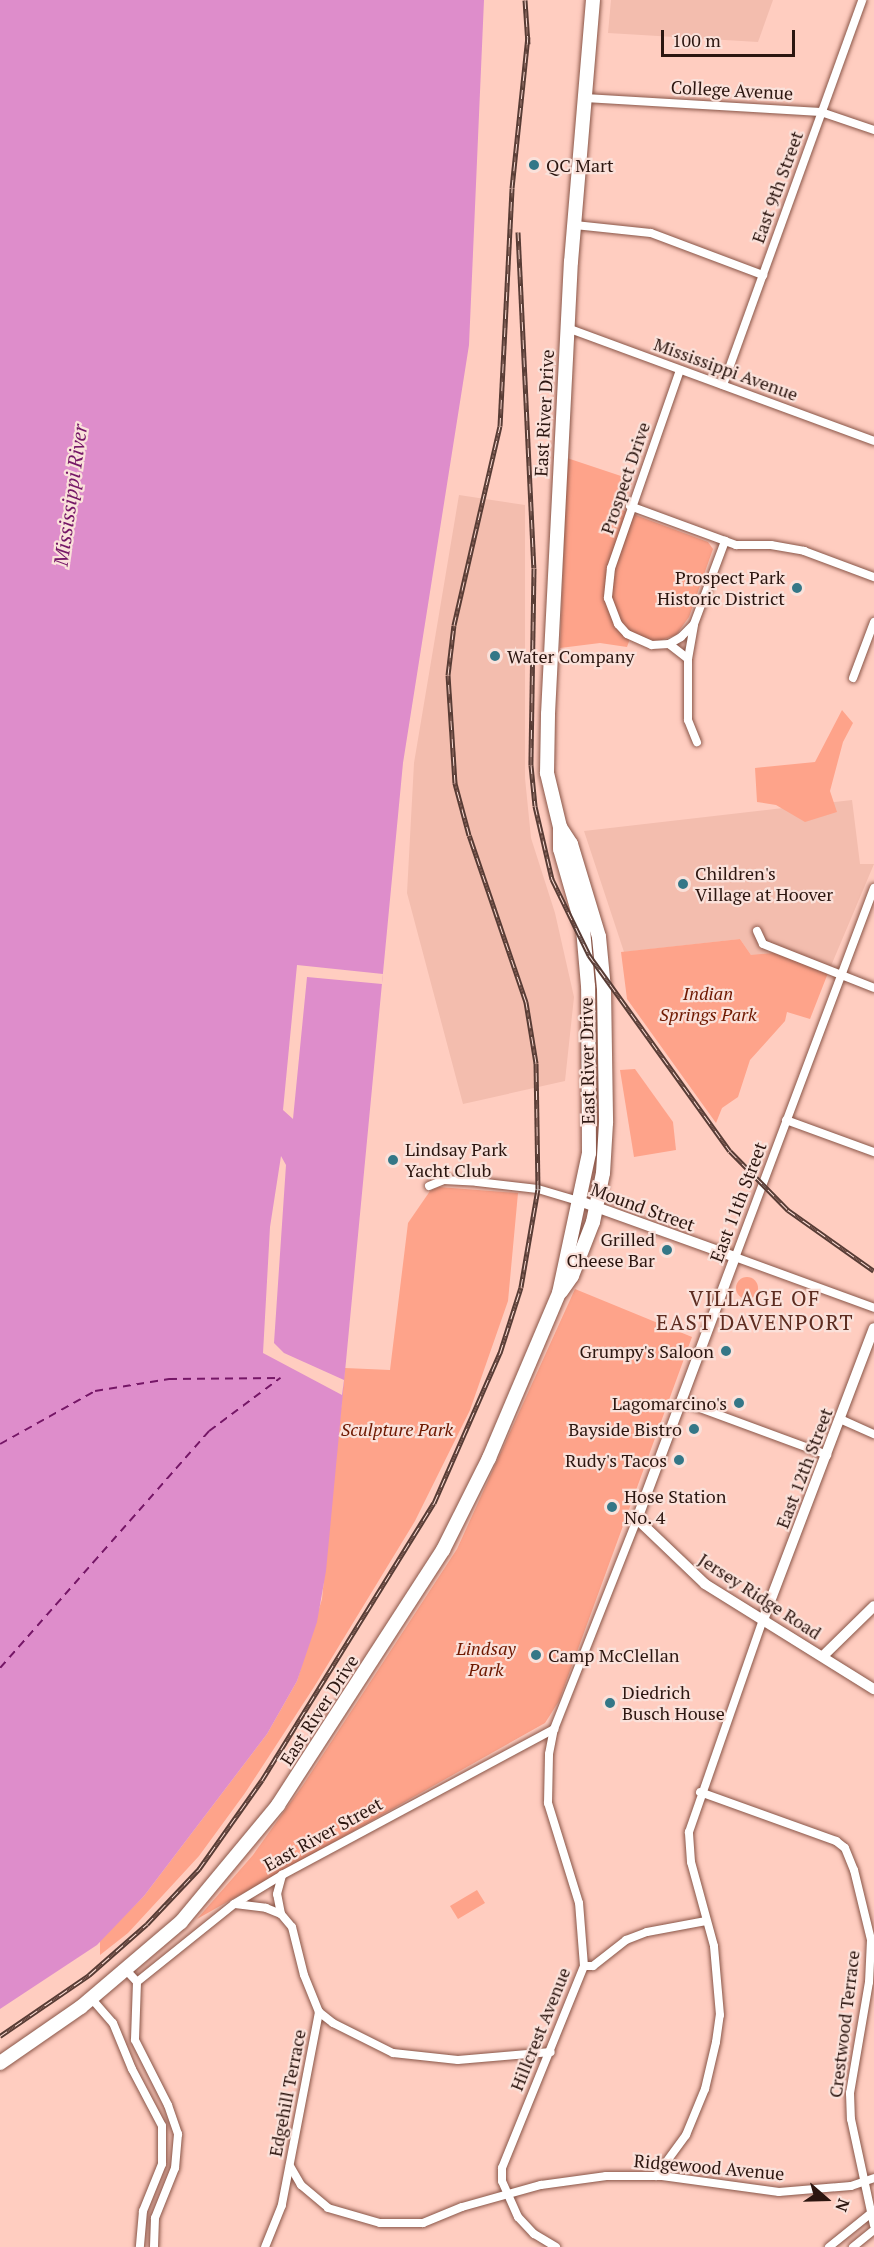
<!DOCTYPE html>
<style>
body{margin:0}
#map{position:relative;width:874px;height:2247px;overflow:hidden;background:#ffcdc0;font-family:"PT Serif",serif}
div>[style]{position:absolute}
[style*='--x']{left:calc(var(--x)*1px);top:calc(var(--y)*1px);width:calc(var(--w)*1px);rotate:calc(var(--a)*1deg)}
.built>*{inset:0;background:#f3bdae}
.green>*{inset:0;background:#fea38a}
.round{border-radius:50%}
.water>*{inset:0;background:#de8dcb}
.pier>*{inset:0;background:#ffcdc0}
.ferry>*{height:1.5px;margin-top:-0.75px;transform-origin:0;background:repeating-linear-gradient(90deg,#751666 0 8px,transparent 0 14px)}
.roads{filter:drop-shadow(0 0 2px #895547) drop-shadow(0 0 2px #895547)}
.minor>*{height:8px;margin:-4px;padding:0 4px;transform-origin:4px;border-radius:4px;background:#fff}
.tertiary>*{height:10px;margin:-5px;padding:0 5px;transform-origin:5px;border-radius:5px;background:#fff}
.primary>*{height:14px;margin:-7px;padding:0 7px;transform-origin:7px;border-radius:7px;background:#fff}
.rail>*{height:5px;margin-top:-2.5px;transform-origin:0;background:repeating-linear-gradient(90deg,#fae1da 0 9px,#583c35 0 18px);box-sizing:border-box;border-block:2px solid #583c35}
.dots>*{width:16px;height:16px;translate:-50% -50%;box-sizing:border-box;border:3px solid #fae1da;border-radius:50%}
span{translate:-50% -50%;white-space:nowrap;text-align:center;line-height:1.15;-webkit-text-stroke:4.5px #fae1da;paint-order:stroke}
.street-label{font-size:18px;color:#2c1610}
.poi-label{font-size:18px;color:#2c1610}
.left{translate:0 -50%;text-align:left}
.right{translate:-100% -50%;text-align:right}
.park-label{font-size:18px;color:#6e1800;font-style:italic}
.water-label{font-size:20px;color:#751666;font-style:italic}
.quarter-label{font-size:21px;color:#5d2c20;letter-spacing:1.5px}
.north{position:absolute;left:796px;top:2169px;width:60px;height:60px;-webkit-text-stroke:4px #fae1da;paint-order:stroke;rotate:110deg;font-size:16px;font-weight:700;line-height:24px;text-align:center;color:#2c1610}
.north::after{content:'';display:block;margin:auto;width:21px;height:27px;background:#2c1610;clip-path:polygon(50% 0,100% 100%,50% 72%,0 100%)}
.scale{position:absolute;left:661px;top:30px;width:134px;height:27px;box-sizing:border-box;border:3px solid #2c1610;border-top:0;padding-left:8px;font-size:18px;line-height:21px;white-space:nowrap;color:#2c1610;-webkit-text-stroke:4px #fae1da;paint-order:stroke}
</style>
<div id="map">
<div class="built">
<div style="clip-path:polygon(611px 0,773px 0,758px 42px,608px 33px)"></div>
<div style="clip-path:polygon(459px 495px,525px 505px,525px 778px,531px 838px,555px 913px,574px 997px,565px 1081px,463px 1104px,407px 893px,414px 763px)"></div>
<div style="clip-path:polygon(852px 800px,860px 864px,874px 864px,828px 973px,751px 955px,740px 939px,624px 952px,584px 831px)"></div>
</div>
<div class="green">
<div style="clip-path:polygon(567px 458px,633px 480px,622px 510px,708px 542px,713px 549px,689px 617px,676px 635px,656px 642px,632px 633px,627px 647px,600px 643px,560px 648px)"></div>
<div style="clip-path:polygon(842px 710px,853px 723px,843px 742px,830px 791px,837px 812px,805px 822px,776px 805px,757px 802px,755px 768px,815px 762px)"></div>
<div style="clip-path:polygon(740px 939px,751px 955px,774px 953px,828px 973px,810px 1019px,787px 1012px,785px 1021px,750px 1060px,738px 1097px,722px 1108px,716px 1123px,627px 999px,621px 952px)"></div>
<div style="clip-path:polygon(635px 1069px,673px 1122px,676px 1150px,634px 1157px,620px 1070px)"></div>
<div style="clip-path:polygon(439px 1187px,518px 1193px,508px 1301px,470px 1410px,415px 1521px,314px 1687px,245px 1793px,199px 1856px,128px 1933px,100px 1955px,100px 1940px,144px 1896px,267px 1734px,297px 1681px,322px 1599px,345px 1368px,390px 1370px,408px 1223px,430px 1191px)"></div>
<div class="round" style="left:736px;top:1277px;width:22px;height:22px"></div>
<div style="clip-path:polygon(575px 1289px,692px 1337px,559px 1701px,545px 1723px,197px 1919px,253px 1855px,303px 1785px,457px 1549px)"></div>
<div style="clip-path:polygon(477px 1890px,485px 1903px,458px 1919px,450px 1906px)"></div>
</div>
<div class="water">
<div style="clip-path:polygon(0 0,484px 0,469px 345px,403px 763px,326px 1571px,317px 1622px,297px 1681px,267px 1734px,144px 1896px,97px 1945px,0 2009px)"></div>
</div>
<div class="pier">
<div style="clip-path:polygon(297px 965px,383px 974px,382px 984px,307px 977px,293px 1119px,283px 1110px)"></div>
<div style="clip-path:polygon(281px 1156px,286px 1165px,274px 1343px,284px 1353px,344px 1380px,342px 1395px,263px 1353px,270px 1227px)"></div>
</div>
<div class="ferry">
<div style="--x:0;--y:1444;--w:109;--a:-29.2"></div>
<div style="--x:95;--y:1391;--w:75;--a:-9.2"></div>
<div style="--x:169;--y:1379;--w:111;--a:-0.5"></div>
<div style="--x:0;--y:1668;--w:316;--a:-48.6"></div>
<div style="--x:209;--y:1431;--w:89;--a:-36.7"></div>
</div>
<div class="roads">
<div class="minor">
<div style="--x:585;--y:98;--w:236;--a:3.4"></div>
<div style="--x:821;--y:112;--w:56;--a:18.8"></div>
<div style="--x:575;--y:225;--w:76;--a:6"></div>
<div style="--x:651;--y:233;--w:120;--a:20.6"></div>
<div style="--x:567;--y:328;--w:327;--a:20.2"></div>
<div style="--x:680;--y:370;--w:210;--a:109.2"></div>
<div style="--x:611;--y:568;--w:30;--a:96"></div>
<div style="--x:608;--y:598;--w:28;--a:69"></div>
<div style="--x:618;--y:624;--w:13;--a:48"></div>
<div style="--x:627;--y:634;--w:27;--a:24"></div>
<div style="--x:652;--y:645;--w:17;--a:-3"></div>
<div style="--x:669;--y:644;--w:14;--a:-30"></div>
<div style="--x:681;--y:637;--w:18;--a:-45"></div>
<div style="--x:694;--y:624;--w:89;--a:-69.5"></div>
<div style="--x:723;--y:385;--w:409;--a:-70.1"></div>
<div style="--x:630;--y:506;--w:113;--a:20.2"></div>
<div style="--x:736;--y:545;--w:35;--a:0"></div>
<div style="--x:771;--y:545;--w:34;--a:10"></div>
<div style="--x:804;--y:551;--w:75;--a:20.4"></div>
<div style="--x:694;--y:625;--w:35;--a:100"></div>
<div style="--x:688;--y:659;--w:61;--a:90"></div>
<div style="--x:688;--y:720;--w:24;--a:68"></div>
<div style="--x:669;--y:644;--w:24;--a:38"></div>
<div style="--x:853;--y:678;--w:60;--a:-69.4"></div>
<div style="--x:874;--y:888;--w:394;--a:110.6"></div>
<div style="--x:735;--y:1257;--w:148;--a:20.1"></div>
<div style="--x:757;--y:931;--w:14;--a:65"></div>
<div style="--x:763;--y:944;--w:119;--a:21.6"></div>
<div style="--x:786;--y:1120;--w:94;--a:20"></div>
<div style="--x:429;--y:1186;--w:16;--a:-22"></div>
<div style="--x:444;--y:1180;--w:33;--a:3"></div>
<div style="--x:477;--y:1182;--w:61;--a:6.5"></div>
<div style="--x:538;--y:1189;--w:46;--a:16.5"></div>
<div style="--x:681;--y:1401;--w:156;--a:20.3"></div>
<div style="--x:840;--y:1419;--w:37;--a:24"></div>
<div style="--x:700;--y:1792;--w:145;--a:19.8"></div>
<div style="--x:836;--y:1841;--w:11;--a:38"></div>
<div style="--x:845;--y:1848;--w:24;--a:68"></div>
<div style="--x:854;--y:1870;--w:72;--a:76.3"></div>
<div style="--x:871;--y:1940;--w:42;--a:92.7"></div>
<div style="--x:869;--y:1982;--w:113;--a:99.7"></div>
<div style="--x:850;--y:2093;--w:26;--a:88"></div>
<div style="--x:851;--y:2119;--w:108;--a:77.8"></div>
<div style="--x:235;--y:1904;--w:31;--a:7"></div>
<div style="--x:266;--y:1908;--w:16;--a:22"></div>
<div style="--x:281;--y:1914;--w:17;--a:50"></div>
<div style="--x:292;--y:1927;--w:49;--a:76"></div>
<div style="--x:304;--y:1975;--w:40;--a:68"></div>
<div style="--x:319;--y:2012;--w:197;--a:100.9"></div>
<div style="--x:282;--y:2205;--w:45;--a:112"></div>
<div style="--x:281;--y:1914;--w:20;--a:-101"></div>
<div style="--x:277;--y:1894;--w:20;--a:-75"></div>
<div style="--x:584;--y:1966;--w:9;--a:0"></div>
<div style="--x:593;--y:1966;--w:42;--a:-38.2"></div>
<div style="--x:626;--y:1940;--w:22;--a:-21"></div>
<div style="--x:647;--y:1932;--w:60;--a:-10.6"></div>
<div style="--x:126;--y:1970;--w:16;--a:47"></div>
<div style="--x:137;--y:1982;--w:124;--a:-38.8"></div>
<div style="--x:234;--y:1904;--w:56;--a:-31.1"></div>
<div style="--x:282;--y:1875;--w:309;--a:-28.2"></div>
<div style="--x:137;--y:1982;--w:58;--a:92"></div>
<div style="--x:135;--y:2040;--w:73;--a:63.1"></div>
<div style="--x:168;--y:2105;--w:31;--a:71"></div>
<div style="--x:178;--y:2134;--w:34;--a:95"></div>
<div style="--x:175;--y:2168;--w:54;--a:111.8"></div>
<div style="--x:155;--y:2218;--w:29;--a:92"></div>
<div style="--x:91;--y:1998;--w:33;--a:49"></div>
<div style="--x:113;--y:2023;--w:50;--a:67.6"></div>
<div style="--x:132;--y:2069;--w:64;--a:62.2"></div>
<div style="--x:162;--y:2126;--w:38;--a:90"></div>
<div style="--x:162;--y:2164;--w:51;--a:112"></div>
<div style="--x:143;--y:2211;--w:36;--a:95"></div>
<div style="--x:319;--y:2012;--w:18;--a:38"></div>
<div style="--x:333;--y:2023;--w:67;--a:26.6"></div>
<div style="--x:393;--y:2053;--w:65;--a:6.1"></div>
<div style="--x:458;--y:2060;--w:93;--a:-4.9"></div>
<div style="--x:290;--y:2166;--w:22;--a:60"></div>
<div style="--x:301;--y:2185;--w:35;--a:40"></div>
<div style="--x:328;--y:2208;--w:54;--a:16.1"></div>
<div style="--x:380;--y:2223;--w:43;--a:0"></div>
<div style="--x:423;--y:2223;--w:42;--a:-22.3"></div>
<div style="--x:462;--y:2207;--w:82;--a:-15.6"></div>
<div style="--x:541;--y:2185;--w:66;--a:-7.9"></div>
<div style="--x:606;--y:2176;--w:56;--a:0"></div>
<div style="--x:662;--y:2176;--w:118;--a:7.8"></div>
<div style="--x:779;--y:2192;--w:72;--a:-4.8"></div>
<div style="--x:851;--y:2186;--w:24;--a:-19"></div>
<div style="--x:656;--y:2176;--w:51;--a:-53.8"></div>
<div style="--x:686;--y:2135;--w:50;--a:-67.6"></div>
<div style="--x:705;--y:2089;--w:48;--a:-76.8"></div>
<div style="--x:716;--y:2042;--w:27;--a:-82"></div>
<div style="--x:720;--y:2015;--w:69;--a:-95"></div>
<div style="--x:714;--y:1946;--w:87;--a:-105.3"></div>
<div style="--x:691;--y:1862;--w:30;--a:-94"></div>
<div style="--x:689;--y:1832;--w:225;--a:-70.8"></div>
<div style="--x:556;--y:2247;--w:26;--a:-149"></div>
<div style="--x:534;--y:2234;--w:23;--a:-133"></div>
<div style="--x:518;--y:2217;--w:39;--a:-114"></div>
<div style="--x:502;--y:2181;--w:13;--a:-90"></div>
<div style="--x:502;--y:2168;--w:218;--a:-67.9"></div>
<div style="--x:584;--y:1966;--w:63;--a:-94.5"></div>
<div style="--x:579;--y:1903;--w:105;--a:-107.2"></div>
<div style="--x:548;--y:1803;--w:49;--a:-88.8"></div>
<div style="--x:549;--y:1754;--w:25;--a:-79"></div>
<div style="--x:554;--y:1729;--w:226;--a:-68.4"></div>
<div style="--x:829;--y:2247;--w:58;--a:-38.7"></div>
<div style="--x:853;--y:2247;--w:27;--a:-39"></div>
</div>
<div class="tertiary">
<div style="--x:582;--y:1202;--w:163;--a:19.8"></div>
<div style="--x:735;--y:1257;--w:280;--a:110.5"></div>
<div style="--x:637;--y:1519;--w:94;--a:43.7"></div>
<div style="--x:705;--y:1584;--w:199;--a:31.9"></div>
<div style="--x:763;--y:1620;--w:312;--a:-69.2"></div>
<div style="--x:823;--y:1656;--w:71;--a:-44.4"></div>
</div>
<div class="primary">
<div style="--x:560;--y:827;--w:20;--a:57"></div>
<div style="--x:571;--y:844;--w:97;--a:73.2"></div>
<div style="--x:599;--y:937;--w:52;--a:84.5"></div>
<div style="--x:604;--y:989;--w:134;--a:89.1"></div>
<div style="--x:606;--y:1123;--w:50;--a:93.4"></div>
<div style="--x:603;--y:1173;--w:50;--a:101.5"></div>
<div style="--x:593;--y:1222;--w:58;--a:111.3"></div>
<div style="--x:572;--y:1276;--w:19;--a:125"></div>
<div style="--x:0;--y:2063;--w:98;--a:-34.7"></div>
<div style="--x:81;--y:2007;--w:131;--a:-40.4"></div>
<div style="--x:181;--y:1922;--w:152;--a:-50.3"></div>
<div style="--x:278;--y:1805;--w:304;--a:-57.1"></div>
<div style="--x:443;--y:1550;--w:103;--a:-63.4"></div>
<div style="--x:489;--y:1458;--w:179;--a:-67"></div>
<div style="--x:559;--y:1293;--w:143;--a:-77.9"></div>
<div style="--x:589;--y:1153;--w:167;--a:-90.3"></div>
<div style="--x:588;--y:986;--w:57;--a:-95"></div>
<div style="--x:583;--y:929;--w:83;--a:-106"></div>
<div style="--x:560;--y:849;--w:22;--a:-90"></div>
<div style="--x:560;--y:827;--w:56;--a:-103.5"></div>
<div style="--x:547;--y:773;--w:59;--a:-89"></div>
<div style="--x:548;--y:714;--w:453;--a:-87.1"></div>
<div style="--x:571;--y:262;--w:263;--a:-85.2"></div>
</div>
</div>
<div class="rail">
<div style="--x:525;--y:0;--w:44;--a:86.1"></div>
<div style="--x:518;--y:232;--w:336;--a:87.3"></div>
<div style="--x:534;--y:568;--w:197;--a:90.9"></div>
<div style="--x:531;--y:765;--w:41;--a:84.4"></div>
<div style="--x:535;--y:806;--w:75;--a:76.9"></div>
<div style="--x:552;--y:879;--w:85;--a:64"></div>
<div style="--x:589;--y:955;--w:241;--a:54.3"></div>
<div style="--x:730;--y:1151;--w:83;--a:45.5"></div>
<div style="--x:788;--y:1210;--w:105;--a:35.3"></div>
<div style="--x:0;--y:2036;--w:108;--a:-34.4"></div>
<div style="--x:89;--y:1975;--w:77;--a:-41.3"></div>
<div style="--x:147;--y:1924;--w:76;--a:-46.6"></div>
<div style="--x:199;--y:1869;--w:109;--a:-54.7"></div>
<div style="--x:262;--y:1780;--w:326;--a:-58.2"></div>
<div style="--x:434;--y:1503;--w:164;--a:-66.3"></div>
<div style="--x:500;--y:1353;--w:69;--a:-72.3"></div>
<div style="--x:521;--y:1287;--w:99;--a:-80.2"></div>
<div style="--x:538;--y:1189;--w:126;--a:-90.9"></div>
<div style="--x:536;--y:1063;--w:62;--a:-99.3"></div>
<div style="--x:526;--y:1002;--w:176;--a:-108.8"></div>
<div style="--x:469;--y:835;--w:54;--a:-105.1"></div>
<div style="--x:455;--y:783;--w:108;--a:-93.7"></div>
<div style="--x:448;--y:675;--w:50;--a:-83.2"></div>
<div style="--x:454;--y:625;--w:204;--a:-77"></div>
<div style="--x:500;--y:426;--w:238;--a:-87.1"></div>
<div style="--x:512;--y:188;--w:152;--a:-84"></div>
</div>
<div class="dots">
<div style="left:534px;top:165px;background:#347787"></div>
<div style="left:797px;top:588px;background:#347787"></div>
<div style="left:495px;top:656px;background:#347787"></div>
<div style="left:683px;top:884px;background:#347787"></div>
<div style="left:393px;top:1160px;background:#347787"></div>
<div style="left:667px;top:1250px;background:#347787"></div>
<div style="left:726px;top:1351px;background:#347787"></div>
<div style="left:739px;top:1403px;background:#347787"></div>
<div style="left:694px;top:1429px;background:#347787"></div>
<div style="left:679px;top:1460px;background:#347787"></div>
<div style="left:612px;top:1507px;background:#347787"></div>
<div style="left:536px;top:1655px;background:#347787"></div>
<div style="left:610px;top:1703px;background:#347787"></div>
</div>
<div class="street-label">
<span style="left:732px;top:90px;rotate:3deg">College Avenue</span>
<span style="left:777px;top:187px;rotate:-70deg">East 9th Street</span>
<span style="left:726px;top:369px;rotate:20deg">Mississippi Avenue</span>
<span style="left:544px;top:413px;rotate:-87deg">East River Drive</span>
<span style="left:625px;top:478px;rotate:-71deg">Prospect Drive</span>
<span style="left:587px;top:1061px;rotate:-91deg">East River Drive</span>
<span style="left:738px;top:1202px;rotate:-69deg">East 11th Street</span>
<span style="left:643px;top:1207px;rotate:20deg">Mound Street</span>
<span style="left:804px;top:1468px;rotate:-69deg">East 12th Street</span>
<span style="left:760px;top:1596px;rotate:33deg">Jersey Ridge Road</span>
<span style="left:319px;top:1710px;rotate:-57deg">East River Drive</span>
<span style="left:323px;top:1834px;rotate:-29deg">East River Street</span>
<span style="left:844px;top:2024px;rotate:-83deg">Crestwood Terrace</span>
<span style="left:540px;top:2029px;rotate:-68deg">Hillcrest Avenue</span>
<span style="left:287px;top:2093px;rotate:-79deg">Edgehill Terrace</span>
<span style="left:709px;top:2167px;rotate:5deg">Ridgewood Avenue</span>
</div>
<div class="poi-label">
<span class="left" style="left:546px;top:165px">QC Mart</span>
<span class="right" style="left:785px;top:588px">Prospect Park<br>Historic District</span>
<span class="left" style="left:507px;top:656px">Water Company</span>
<span class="left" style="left:695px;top:884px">Children's<br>Village at Hoover</span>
<span class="left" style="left:405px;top:1160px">Lindsay Park<br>Yacht Club</span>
<span class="right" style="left:655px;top:1250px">Grilled<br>Cheese Bar</span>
<span class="right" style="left:714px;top:1351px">Grumpy's Saloon</span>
<span class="right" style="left:727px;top:1403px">Lagomarcino's</span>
<span class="right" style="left:682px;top:1429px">Bayside Bistro</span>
<span class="right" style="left:667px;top:1460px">Rudy's Tacos</span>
<span class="left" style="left:624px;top:1507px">Hose Station<br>No. 4</span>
<span class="left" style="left:548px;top:1655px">Camp McClellan</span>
<span class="left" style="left:622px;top:1703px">Diedrich<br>Busch House</span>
</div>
<div class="park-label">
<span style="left:708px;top:1004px">Indian<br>Springs Park</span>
<span style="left:397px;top:1429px">Sculpture Park</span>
<span style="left:486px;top:1659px">Lindsay<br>Park</span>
</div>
<div class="water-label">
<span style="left:70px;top:495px;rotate:-82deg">Mississippi River</span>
</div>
<div class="quarter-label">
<span style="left:755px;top:1310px">VILLAGE OF<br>EAST DAVENPORT</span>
</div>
<div class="north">N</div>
<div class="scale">100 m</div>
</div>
